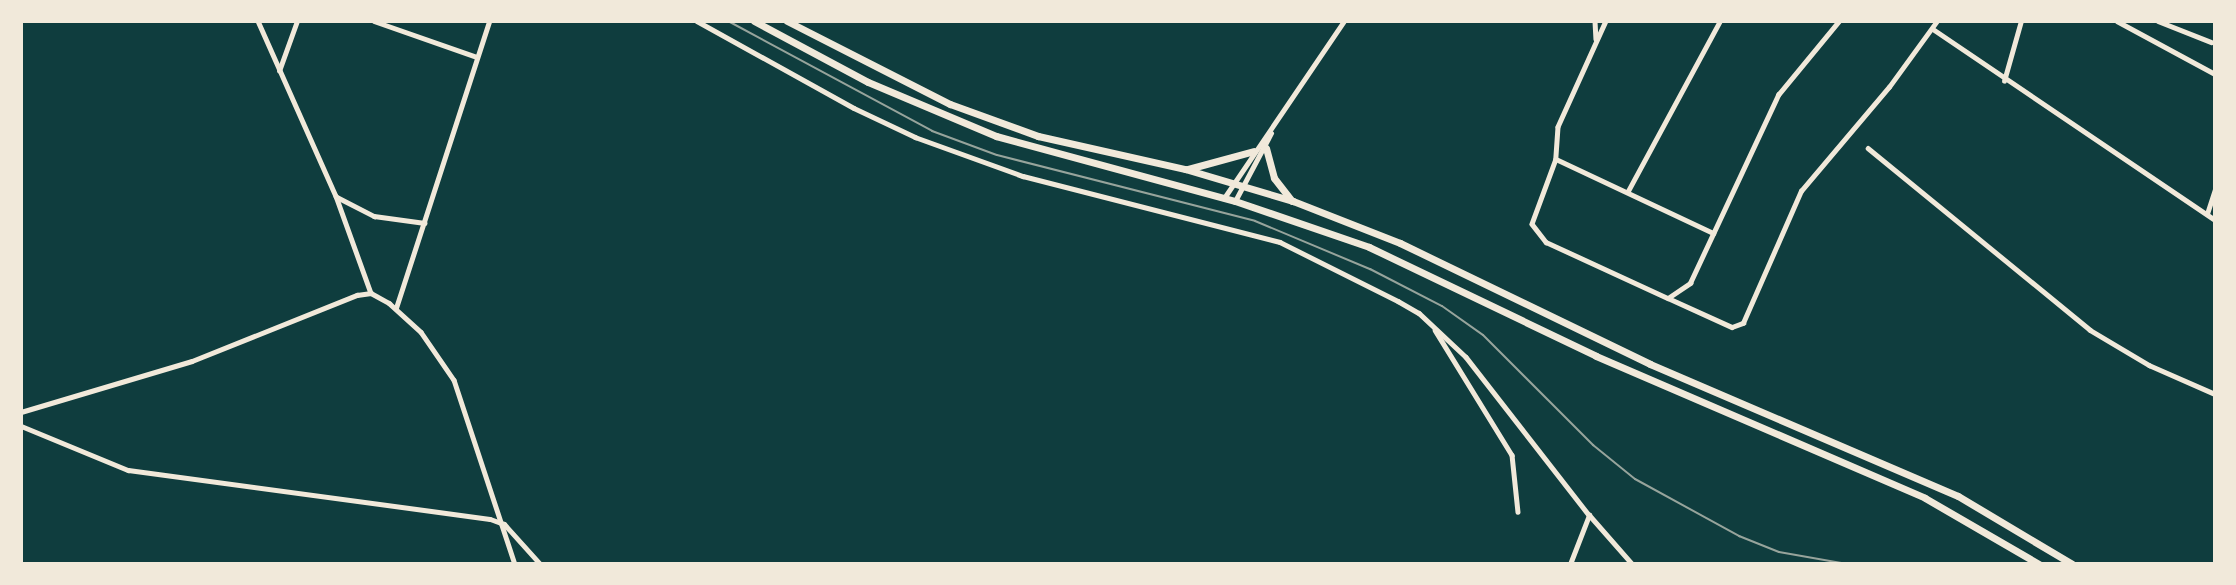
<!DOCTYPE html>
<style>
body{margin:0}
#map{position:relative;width:2236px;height:585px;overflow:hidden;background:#0f3d3e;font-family:"Archivo Narrow",sans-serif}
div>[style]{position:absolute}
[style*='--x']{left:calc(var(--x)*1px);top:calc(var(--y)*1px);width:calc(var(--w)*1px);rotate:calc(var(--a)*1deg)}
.minor>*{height:4.5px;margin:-2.25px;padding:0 2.25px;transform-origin:2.25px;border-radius:2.25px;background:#f1e9da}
.tertiary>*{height:5px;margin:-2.5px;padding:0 2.5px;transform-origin:2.5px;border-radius:2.5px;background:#f1e9da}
.trunk>*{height:7px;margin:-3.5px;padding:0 3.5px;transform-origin:3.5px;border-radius:3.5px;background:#f1e9da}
.tram>*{height:2px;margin:-1px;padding:0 1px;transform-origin:1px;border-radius:1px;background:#97a49c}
span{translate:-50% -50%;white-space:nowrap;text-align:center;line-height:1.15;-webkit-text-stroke:6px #f1e9da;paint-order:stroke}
.frame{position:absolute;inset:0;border:23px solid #f1e9da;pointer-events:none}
</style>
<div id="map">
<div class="minor">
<div style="--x:258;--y:21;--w:192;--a:66"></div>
<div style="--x:336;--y:196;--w:103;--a:70.2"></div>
<div style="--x:374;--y:21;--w:109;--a:19.3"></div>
<div style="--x:697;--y:21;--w:179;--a:29"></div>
<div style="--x:854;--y:108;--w:68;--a:25.4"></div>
<div style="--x:915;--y:137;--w:115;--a:19.9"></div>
<div style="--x:1023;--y:176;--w:265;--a:14.4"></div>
<div style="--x:1280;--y:242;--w:132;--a:26.6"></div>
<div style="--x:1398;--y:301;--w:24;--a:30"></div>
<div style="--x:1419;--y:313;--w:64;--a:43.1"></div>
<div style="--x:1466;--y:357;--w:200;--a:52.1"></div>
<div style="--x:1595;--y:21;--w:18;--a:87"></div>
<div style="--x:1606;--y:21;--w:116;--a:114.4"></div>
<div style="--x:1558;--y:127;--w:32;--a:94"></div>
<div style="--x:1556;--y:159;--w:69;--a:110.3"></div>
<div style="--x:1532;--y:224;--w:23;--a:52"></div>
<div style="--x:1546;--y:242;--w:134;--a:24.7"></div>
<div style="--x:1668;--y:298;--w:27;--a:-34"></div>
<div style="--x:1690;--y:283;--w:208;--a:-64.9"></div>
<div style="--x:1778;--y:95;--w:96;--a:-50.5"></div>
<div style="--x:2117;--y:21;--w:111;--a:28.4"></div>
<div style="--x:2158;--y:21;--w:57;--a:21.6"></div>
<div style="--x:1933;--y:29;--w:341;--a:34.1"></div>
<div style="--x:279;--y:71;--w:53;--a:-70.2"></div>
<div style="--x:2004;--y:81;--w:62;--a:-74.2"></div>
<div style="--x:1868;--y:148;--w:287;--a:39.3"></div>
<div style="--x:2090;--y:330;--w:69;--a:30.7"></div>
<div style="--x:2149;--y:365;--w:72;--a:23.7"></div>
<div style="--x:1556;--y:159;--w:174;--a:25.2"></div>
<div style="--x:1628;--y:191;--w:193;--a:-61.6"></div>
<div style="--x:337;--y:197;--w:42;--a:27.2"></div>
<div style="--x:374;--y:216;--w:51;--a:7.8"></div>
<div style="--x:2207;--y:214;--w:25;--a:-72"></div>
<div style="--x:1668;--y:298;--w:70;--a:24.4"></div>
<div style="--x:1732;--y:327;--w:12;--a:-20"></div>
<div style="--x:1743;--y:323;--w:144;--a:-66.3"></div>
<div style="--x:1801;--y:191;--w:136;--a:-49.8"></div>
<div style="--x:1889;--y:87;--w:82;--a:-54"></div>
<div style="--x:396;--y:308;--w:302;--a:-72"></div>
<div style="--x:1435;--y:330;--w:147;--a:58.4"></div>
<div style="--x:1512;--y:455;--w:57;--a:84"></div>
<div style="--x:21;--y:412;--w:178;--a:-16.6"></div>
<div style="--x:192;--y:361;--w:178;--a:-21.8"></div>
<div style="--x:357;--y:295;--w:14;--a:-8"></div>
<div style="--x:371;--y:293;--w:21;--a:29"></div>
<div style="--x:389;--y:303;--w:43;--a:42.2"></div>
<div style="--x:421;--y:332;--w:58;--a:55.5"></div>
<div style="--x:454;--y:380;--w:194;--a:71.7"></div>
</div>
<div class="tertiary">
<div style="--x:1224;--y:198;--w:214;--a:-55.9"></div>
<div style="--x:1235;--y:201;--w:77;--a:-62.1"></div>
<div style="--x:21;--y:426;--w:116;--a:22.4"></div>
<div style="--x:128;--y:470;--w:365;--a:7.7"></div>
<div style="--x:490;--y:519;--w:15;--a:20"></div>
<div style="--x:504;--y:524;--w:54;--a:48"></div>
<div style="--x:1570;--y:564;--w:53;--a:-68.8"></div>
<div style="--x:1589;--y:515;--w:65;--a:48.7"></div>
</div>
<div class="trunk">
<div style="--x:754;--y:21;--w:129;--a:28.2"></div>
<div style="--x:868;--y:82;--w:139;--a:22.9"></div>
<div style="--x:996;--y:136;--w:248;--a:15.2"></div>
<div style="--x:1235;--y:201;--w:142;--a:18.9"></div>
<div style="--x:1369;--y:247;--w:252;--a:25.6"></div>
<div style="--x:1596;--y:356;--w:358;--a:23.3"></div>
<div style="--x:1925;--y:498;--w:132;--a:30.1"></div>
<div style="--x:787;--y:21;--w:183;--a:27"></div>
<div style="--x:950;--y:104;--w:94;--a:20"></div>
<div style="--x:1038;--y:136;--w:151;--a:12.7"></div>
<div style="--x:1185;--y:169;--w:113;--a:16.5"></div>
<div style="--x:1293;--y:201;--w:115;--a:21.4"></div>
<div style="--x:1400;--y:243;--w:278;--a:25.8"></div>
<div style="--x:1650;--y:364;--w:335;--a:23.2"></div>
<div style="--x:1958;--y:496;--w:133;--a:30.8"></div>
<div style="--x:1266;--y:148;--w:31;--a:75"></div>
<div style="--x:1274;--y:178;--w:29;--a:52"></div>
<div style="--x:1188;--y:169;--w:68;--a:-15.3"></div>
</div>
<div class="tram">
<div style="--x:728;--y:21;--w:232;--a:28.3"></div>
<div style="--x:932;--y:131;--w:69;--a:20.3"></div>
<div style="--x:997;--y:155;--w:266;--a:14.3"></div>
<div style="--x:1255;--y:221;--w:125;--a:22.7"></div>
<div style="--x:1370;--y:269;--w:81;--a:27.2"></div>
<div style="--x:1442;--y:306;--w:50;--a:35.3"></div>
<div style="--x:1483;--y:335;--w:156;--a:45"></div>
<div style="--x:1593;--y:445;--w:54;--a:39"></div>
<div style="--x:1635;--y:479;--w:119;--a:28.7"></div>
<div style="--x:1739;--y:536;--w:43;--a:21.8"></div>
<div style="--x:1779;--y:552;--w:69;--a:10"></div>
</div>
<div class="frame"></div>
</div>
